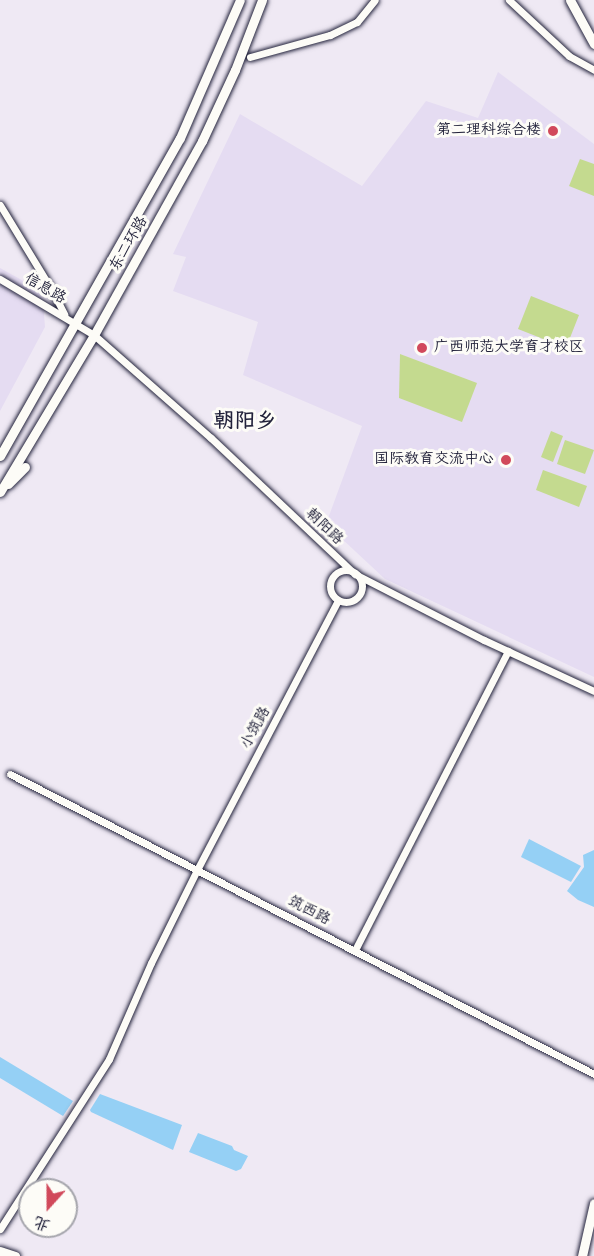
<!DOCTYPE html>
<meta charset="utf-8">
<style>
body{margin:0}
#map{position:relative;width:594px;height:1256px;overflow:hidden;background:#efe9f4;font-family:Kalam,"LXGW WenKai TC",sans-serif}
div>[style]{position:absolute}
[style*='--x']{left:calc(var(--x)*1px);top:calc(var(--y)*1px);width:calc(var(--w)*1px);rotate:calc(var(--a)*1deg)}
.built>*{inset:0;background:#e5dcf2}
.green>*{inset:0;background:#c4da8f}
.water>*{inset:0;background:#95d0f5}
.roads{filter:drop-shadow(0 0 2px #22223b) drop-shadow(0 0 2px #22223b)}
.minor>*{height:7px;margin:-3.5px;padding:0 3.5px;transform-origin:3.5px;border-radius:3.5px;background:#fdfcf7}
.minor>.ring{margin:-3.5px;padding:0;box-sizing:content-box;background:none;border:7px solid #fdfcf7;border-radius:50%}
.major>*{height:9px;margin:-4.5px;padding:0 4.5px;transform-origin:4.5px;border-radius:4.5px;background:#fdfcf7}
.dots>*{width:16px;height:16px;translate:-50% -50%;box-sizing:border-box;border:3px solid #fdfcf7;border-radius:50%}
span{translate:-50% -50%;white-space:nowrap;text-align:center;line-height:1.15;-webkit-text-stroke:6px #fdfcf7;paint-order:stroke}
.poi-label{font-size:15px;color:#22223b}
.right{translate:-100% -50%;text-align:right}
.left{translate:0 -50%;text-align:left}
.street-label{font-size:15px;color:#22223b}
.district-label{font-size:21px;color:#22223b;font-weight:700}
.north{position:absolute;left:18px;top:1178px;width:60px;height:60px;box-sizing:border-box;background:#fdfcf7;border:2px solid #a5a5ac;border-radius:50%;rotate:201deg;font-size:16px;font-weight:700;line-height:24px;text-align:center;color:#22223b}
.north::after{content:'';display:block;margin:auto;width:21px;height:27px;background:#d1495b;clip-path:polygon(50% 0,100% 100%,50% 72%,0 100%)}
</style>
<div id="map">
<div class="built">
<div style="clip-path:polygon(498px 72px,594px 144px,594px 677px,385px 579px,326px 524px,362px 426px,243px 375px,258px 322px,173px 291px,186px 257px,173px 254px,240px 114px,362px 186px,426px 101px,478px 118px)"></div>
<div style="clip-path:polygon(0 268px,38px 289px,43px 302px,45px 327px,0 411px)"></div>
</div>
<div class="green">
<div style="clip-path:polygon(580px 159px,594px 164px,594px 196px,569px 186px)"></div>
<div style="clip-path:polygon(531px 296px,579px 315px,566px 348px,518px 329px)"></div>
<div style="clip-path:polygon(400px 354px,477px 383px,462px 422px,399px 398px)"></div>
<div style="clip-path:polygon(551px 431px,563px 436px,553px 462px,541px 457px)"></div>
<div style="clip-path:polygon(565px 440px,594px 450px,585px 474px,557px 464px)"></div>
<div style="clip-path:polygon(543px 470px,587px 486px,579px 507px,536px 490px)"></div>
</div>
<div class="water">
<div style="clip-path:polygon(529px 839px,581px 866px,571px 882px,521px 857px)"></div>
<div style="clip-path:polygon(594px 850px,594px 907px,578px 900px,567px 891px,584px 867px,583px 855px)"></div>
<div style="clip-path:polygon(0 1057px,73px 1101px,63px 1116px,0 1078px)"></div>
<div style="clip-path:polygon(100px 1094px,182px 1125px,173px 1150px,91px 1112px,90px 1110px)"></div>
<div style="clip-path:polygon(198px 1133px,232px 1146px,234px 1150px,248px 1156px,241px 1169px,236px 1171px,189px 1152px)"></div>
</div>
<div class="roads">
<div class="minor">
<div style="--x:509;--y:0;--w:82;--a:43"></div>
<div style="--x:569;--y:56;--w:29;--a:29"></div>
<div style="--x:250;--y:57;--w:83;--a:-15.4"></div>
<div style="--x:330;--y:35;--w:30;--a:-26"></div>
<div style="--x:357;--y:22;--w:28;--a:-51"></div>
<div style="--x:0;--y:205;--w:102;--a:58.7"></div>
<div style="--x:53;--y:292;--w:25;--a:63"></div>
<div style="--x:0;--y:279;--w:109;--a:30.8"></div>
<div style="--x:94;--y:335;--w:156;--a:41.4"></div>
<div style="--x:211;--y:438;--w:198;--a:43.4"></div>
<div style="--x:355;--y:574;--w:145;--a:27.1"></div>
<div style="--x:484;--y:640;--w:121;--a:24.9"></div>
<div class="ring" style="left:330px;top:570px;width:25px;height:25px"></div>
<div style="--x:10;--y:774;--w:657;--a:27.19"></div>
<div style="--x:355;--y:950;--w:336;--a:-62.9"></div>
<div style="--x:0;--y:1229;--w:202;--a:-57.3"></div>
<div style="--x:109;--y:1059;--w:105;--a:-66.4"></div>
<div style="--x:151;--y:963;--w:106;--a:-63.7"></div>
<div style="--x:198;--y:868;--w:302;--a:-62.4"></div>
</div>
<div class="major">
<div style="--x:570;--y:0;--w:50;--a:61.4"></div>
<div style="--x:0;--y:456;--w:365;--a:-60.5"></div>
<div style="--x:180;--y:138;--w:150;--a:-66.5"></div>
<div style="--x:8;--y:484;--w:24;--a:-45"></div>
<div style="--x:0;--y:492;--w:183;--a:-59.1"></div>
<div style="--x:94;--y:335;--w:222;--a:-60.9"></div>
<div style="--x:202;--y:141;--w:78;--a:-65.1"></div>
<div style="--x:235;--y:70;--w:75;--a:-68.9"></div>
<div style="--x:0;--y:1251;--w:16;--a:18"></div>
<div style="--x:582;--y:1256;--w:54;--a:-77.2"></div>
</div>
</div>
<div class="dots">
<div style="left:553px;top:131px;background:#d1495b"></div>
<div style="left:422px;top:348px;background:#d1495b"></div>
<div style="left:506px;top:460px;background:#d1495b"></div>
</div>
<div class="poi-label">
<span class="right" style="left:541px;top:131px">第二理科综合楼</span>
<span class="left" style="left:434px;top:348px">广西师范大学育才校区</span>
<span class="right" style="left:494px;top:460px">国际教育交流中心</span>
</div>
<div class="street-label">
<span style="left:129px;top:244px;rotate:-60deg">东二环路</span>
<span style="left:45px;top:289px;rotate:30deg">信息路</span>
<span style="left:324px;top:527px;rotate:43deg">朝阳路</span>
<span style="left:256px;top:728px;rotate:-62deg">小筑路</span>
<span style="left:309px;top:911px;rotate:27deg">筑西路</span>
</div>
<div class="district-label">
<span style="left:245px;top:422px">朝阳乡</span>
</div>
<div class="north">北</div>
</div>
